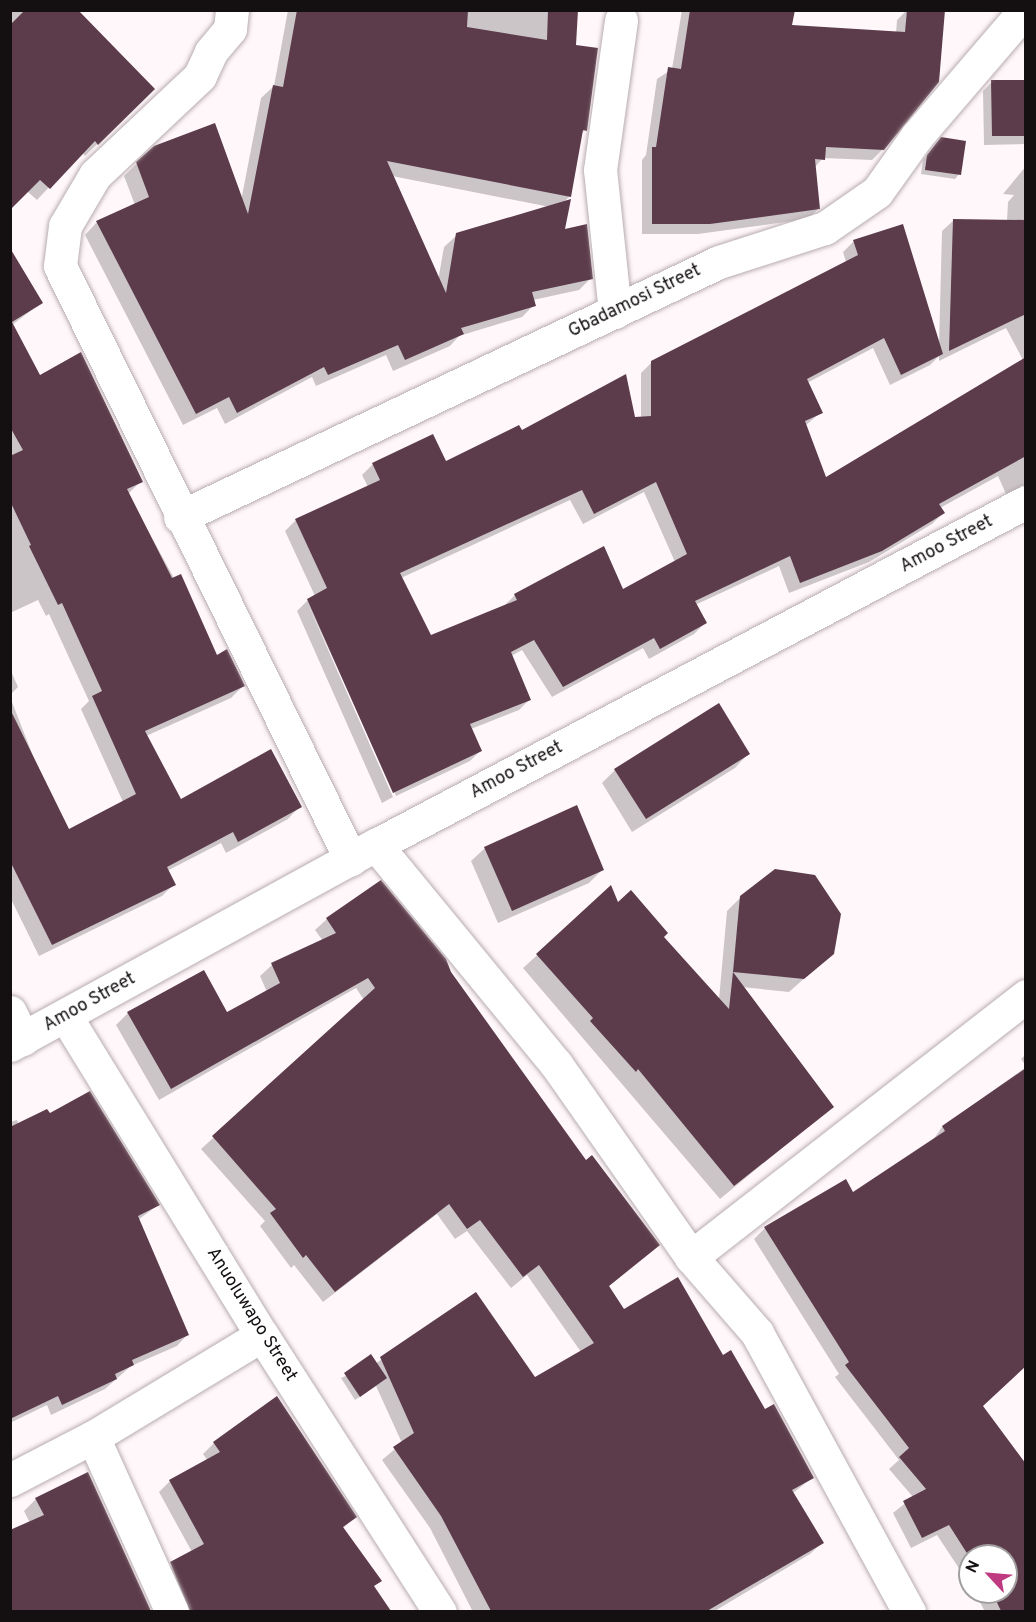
<!DOCTYPE html>
<style>
body{margin:0}
#map{position:relative;width:1036px;height:1622px;overflow:hidden;background:#fff7fa;font-family:Overpass,sans-serif}
div>[style]{position:absolute}
[style*='--x']{left:calc(var(--x)*1px);top:calc(var(--y)*1px);width:calc(var(--w)*1px);rotate:calc(var(--a)*1deg)}
.shadow>*{inset:0;background:#0003}
.building>*{inset:0;background:#5c3c4a}
.roads{filter:drop-shadow(0 0 2px #b8acb0) drop-shadow(0 0 2px #b8acb0)}
.street>*{height:33px;margin:-16.5px;padding:0 16.5px;transform-origin:16.5px;border-radius:16.5px;background:#fff}
span{translate:-50% -50%;white-space:nowrap;text-align:center;line-height:1.15;-webkit-text-stroke:6px #fff;paint-order:stroke}
.street-label{font-size:18px;color:#141012}
.frame{position:absolute;inset:0;border:12px solid #141012;pointer-events:none}
.north{position:absolute;left:958px;top:1544px;width:60px;height:60px;box-sizing:border-box;background:#fff;border:2px solid #a19fa0;border-radius:50%;rotate:296deg;font-size:16px;font-weight:700;line-height:24px;text-align:center;color:#141012}
.north::after{content:'';display:block;margin:auto;width:21px;height:27px;background:#bf3b81;clip-path:polygon(50% 0,100% 100%,50% 72%,0 100%)}
</style>
<div id="map">
<div class="shadow">
<div style="clip-path:polygon(10px 10px,23px 10px,23px 14px,153px 89px,85px 156px,82px 152px,37px 200px,27px 191px,10px 208px)"></div>
<div style="clip-path:polygon(evenodd,288px 10px,576px 10px,574px 46px,585px 130px,581px 134px,570px 196px,563px 203px,563px 231px,591px 278px,579px 290px,533px 300px,534px 305px,522px 317px,459px 336px,450px 346px,393px 371px,386px 355px,316px 386px,312px 377px,225px 424px,217px 408px,183px 425px,85px 235px,96px 223px,135px 205px,124px 176px,154px 147px,241px 201px,261px 98px,274px 86px,288px 10px,392px 176px,550px 207px,457px 235px,444px 247px,438px 281px,392px 176px)"></div>
<div style="clip-path:polygon(682px 10px,793px 10px,791px 26px,896px 33px,897px 20px,907px 10px,921px 10px,883px 149px,872px 160px,823px 158px,815px 167px,819px 208px,808px 219px,698px 234px,642px 234px,642px 160px,646px 155px,657px 79px,672px 69px)"></div>
<div style="clip-path:polygon(1026px 81px,1026px 144px,984px 145px,983px 91px,992px 82px)"></div>
<div style="clip-path:polygon(937px 143px,959px 174px,955px 179px,921px 174px,923px 160px)"></div>
<div style="clip-path:polygon(evenodd,1026px 166px,1026px 485px,1006px 494px,998px 476px,940px 508px,943px 513px,932px 524px,869px 562px,789px 593px,779px 566px,695px 605px,705px 623px,694px 634px,649px 659px,643px 648px,552px 697px,522px 650px,511px 656px,530px 699px,519px 710px,471px 729px,481px 750px,470px 761px,396px 796px,307px 602px,393px 797px,382px 803px,297px 611px,308px 600px,315px 596px,285px 531px,296px 520px,368px 487px,362px 475px,373px 464px,445px 463px,521px 432px,641px 418px,641px 373px,652px 362px,846px 262px,843px 252px,854px 241px,939px 345px,942px 231px,954px 220px,1007px 221px,1008px 202px,1014px 195px,1003px 194px,1026px 166px,1006px 328px,1023px 360px,826px 480px,805px 426px,821px 412px,807px 383px,873px 348px,890px 385px,930px 365px,939px 356px,939px 361px,1006px 328px,1026px 166px,644px 492px,675px 562px,622px 591px,515px 595px,504px 606px,430px 636px,401px 578px,570px 500px,583px 524px,644px 492px)"></div>
<div style="clip-path:polygon(10px 262px,41px 303px,12px 325px,39px 377px,141px 481px,128px 494px,217px 657px,243px 686px,231px 698px,146px 736px,180px 801px,300px 806px,288px 819px,226px 853px,221px 843px,167px 871px,174px 884px,162px 896px,39px 956px,10px 897px,10px 697px,37px 766px,69px 831px,123px 802px,81px 709px,89px 701px,49px 614px,46px 616px,38px 600px,10px 613px)"></div>
<div style="clip-path:polygon(10px 669px,18px 687px,10px 695px)"></div>
<div style="clip-path:polygon(748px 754px,735px 768px,632px 832px,602px 783px,615px 770px)"></div>
<div style="clip-path:polygon(485px 848px,603px 869px,589px 883px,498px 923px,471px 861px)"></div>
<div style="clip-path:polygon(611px 888px,618px 904px,662px 937px,719px 999px,727px 911px,741px 897px,833px 953px,789px 992px,742px 987px,832px 1107px,720px 1199px,523px 968px)"></div>
<div style="clip-path:polygon(327px 919px,449px 973px,586px 1162px,658px 1245px,608px 1287px,624px 1311px,722px 1357px,765px 1411px,813px 1477px,793px 1493px,822px 1543px,810px 1554px,713px 1612px,473px 1612px,430px 1528px,382px 1460px,402px 1443px,376px 1386px,355px 1400px,341px 1378px,375px 1364px,476px 1294px,535px 1379px,581px 1352px,527px 1275px,511px 1288px,467px 1231px,455px 1239px,437px 1214px,323px 1302px,294px 1265px,291px 1268px,260px 1226px,265px 1221px,201px 1149px,364px 1000px,356px 988px,159px 1100px,116px 1025px,128px 1013px,204px 972px,227px 1015px,267px 992px,260px 976px,272px 965px,323px 941px,315px 930px)"></div>
<div style="clip-path:polygon(1026px 1054px,1026px 1066px,1021px 1059px)"></div>
<div style="clip-path:polygon(1026px 1067px,1026px 1195px,981px 1406px,1026px 1467px,1026px 1612px,985px 1612px,975px 1592px,1006px 1592px,1006px 1556px,970px 1556px,970px 1585px,937px 1535px,911px 1548px,893px 1513px,913px 1497px,889px 1469px,899px 1460px,835px 1377px,839px 1374px,754px 1239px,765px 1228px,853px 1194px,933px 1140px,942px 1127px)"></div>
<div style="clip-path:polygon(17px 1120px,19px 1125px,158px 1205px,138px 1220px,187px 1335px,177px 1346px,131px 1366px,105px 1389px,51px 1415px,47px 1405px,10px 1423px,10px 1122px)"></div>
<div style="clip-path:polygon(214px 1443px,355px 1517px,343px 1528px,380px 1580px,373px 1587px,389px 1612px,183px 1612px,164px 1572px,192px 1552px,159px 1492px,170px 1481px,208px 1461px,203px 1454px)"></div>
<div style="clip-path:polygon(36px 1499px,130px 1603px,132px 1612px,10px 1612px,10px 1532px,30px 1523px,24px 1511px)"></div>
</div>
<div class="building">
<div style="clip-path:polygon(25px 10px,78px 10px,155px 89px,98px 145px,95px 141px,50px 189px,40px 180px,10px 210px,10px 25px)"></div>
<div style="clip-path:polygon(297px 10px,468px 10px,467px 27px,547px 40px,548px 10px,578px 10px,576px 45px,598px 48px,587px 131px,583px 130px,571px 197px,387px 161px,446px 293px,456px 233px,571px 199px,565px 229px,587px 224px,593px 279px,532px 292px,536px 306px,461px 328px,464px 334px,405px 360px,398px 345px,328px 375px,324px 367px,237px 413px,229px 397px,196px 414px,96px 221px,149px 197px,136px 162px,154px 146px,215px 123px,248px 214px,273px 85px,283px 87px)"></div>
<div style="clip-path:polygon(690px 10px,795px 10px,792px 25px,905px 32px,907px 10px,945px 10px,939px 82px,884px 150px,826px 147px,825px 160px,815px 159px,820px 209px,710px 224px,652px 224px,652px 147px,656px 147px,668px 67px,681px 69px)"></div>
<div style="clip-path:polygon(991px 80px,1026px 80px,1026px 136px,992px 136px)"></div>
<div style="clip-path:polygon(941px 137px,966px 141px,961px 175px,925px 170px,927px 155px)"></div>
<div style="clip-path:polygon(953px 219px,1026px 220px,1026px 314px,949px 351px)"></div>
<div style="clip-path:polygon(evenodd,903px 224px,943px 354px,901px 375px,884px 338px,807px 379px,823px 413px,805px 421px,826px 477px,1026px 357px,1026px 456px,939px 504px,945px 513px,882px 551px,800px 583px,790px 556px,695px 601px,707px 623px,660px 649px,654px 638px,563px 687px,534px 640px,511px 652px,531px 700px,470px 724px,482px 751px,393px 793px,307px 599px,327px 588px,295px 519px,380px 480px,372px 463px,433px 434px,446px 461px,519px 425px,522px 430px,626px 374px,635px 417px,651px 416px,651px 361px,858px 255px,853px 240px,903px 224px,656px 482px,687px 554px,623px 589px,604px 546px,514px 594px,517px 600px,431px 635px,400px 573px,582px 490px,594px 514px,656px 482px)"></div>
<div style="clip-path:polygon(10px 248px,43px 303px,12px 322px,40px 375px,81px 352px,143px 482px,127px 489px,172px 578px,181px 574px,217px 655px,227px 649px,245px 686px,145px 731px,181px 799px,271px 749px,302px 807px,238px 842px,233px 832px,167px 867px,176px 885px,52px 945px,10px 861px,10px 709px,69px 829px,136px 794px,92px 696px,102px 691px,62px 603px,58px 605px,29px 546px,31px 545px,10px 501px,10px 456px,23px 450px,10px 427px)"></div>
<div style="clip-path:polygon(719px 703px,750px 754px,646px 819px,614px 769px)"></div>
<div style="clip-path:polygon(577px 805px,604px 870px,512px 911px,484px 847px)"></div>
<div style="clip-path:polygon(775px 869px,815px 875px,841px 914px,834px 954px,804px 979px,733px 972px,740px 896px)"></div>
<div style="clip-path:polygon(381px 880px,446px 959px,451px 972px,586px 1160px,592px 1155px,660px 1245px,609px 1286px,624px 1309px,678px 1277px,723px 1355px,731px 1350px,765px 1409px,774px 1404px,814px 1478px,792px 1490px,824px 1543px,707px 1611px,491px 1611px,441px 1516px,393px 1447px,414px 1433px,380px 1357px,476px 1292px,535px 1377px,594px 1343px,539px 1265px,523px 1277px,480px 1220px,467px 1229px,449px 1204px,335px 1292px,306px 1255px,303px 1258px,270px 1213px,276px 1209px,212px 1136px,375px 988px,368px 978px,171px 1089px,127px 1012px,204px 970px,227px 1012px,280px 983px,271px 963px,336px 933px,326px 918px)"></div>
<div style="clip-path:polygon(611px 885px,618px 902px,631px 890px,668px 933px,664px 937px,729px 1009px,733px 972px,834px 1107px,734px 1186px,638px 1069px,636px 1072px,590px 1021px,593px 1018px,536px 954px)"></div>
<div style="clip-path:polygon(1026px 1068px,1026px 1366px,983px 1406px,1026px 1464px,1026px 1611px,1001px 1611px,992px 1592px,1006px 1592px,1006px 1556px,970px 1558px,949px 1525px,922px 1538px,903px 1501px,926px 1489px,899px 1457px,909px 1448px,845px 1365px,849px 1362px,764px 1227px,846px 1179px,853px 1192px,945px 1131px,942px 1126px)"></div>
<div style="clip-path:polygon(90px 1091px,160px 1205px,138px 1216px,189px 1335px,132px 1360px,134px 1365px,115px 1374px,117px 1379px,62px 1405px,58px 1396px,10px 1419px,10px 1127px,47px 1109px,50px 1113px)"></div>
<div style="clip-path:polygon(371px 1354px,387px 1378px,360px 1397px,344px 1373px)"></div>
<div style="clip-path:polygon(277px 1396px,357px 1517px,343px 1527px,382px 1581px,374px 1586px,391px 1611px,190px 1611px,170px 1562px,204px 1544px,169px 1480px,220px 1452px,213px 1442px)"></div>
<div style="clip-path:polygon(88px 1472px,151px 1611px,10px 1611px,10px 1530px,44px 1515px,35px 1498px)"></div>
</div>
<div class="roads">
<div class="street">
<div style="--x:232;--y:10;--w:19;--a:96"></div>
<div style="--x:230;--y:29;--w:30;--a:130"></div>
<div style="--x:211;--y:52;--w:26;--a:115"></div>
<div style="--x:200;--y:76;--w:144;--a:136.7"></div>
<div style="--x:95;--y:175;--w:59;--a:120.5"></div>
<div style="--x:65;--y:226;--w:40;--a:97.1"></div>
<div style="--x:60;--y:266;--w:661;--a:63.9"></div>
<div style="--x:615;--y:312;--w:143;--a:-96"></div>
<div style="--x:600;--y:170;--w:151;--a:-82"></div>
<div style="--x:180;--y:517;--w:596;--a:-25.32"></div>
<div style="--x:719;--y:262;--w:111;--a:-17.8"></div>
<div style="--x:825;--y:228;--w:63;--a:-34.7"></div>
<div style="--x:877;--y:192;--w:69;--a:-54.5"></div>
<div style="--x:917;--y:136;--w:166;--a:-49.4"></div>
<div style="--x:376;--y:845;--w:283;--a:50.6"></div>
<div style="--x:556;--y:1064;--w:236;--a:55"></div>
<div style="--x:691;--y:1257;--w:101;--a:49"></div>
<div style="--x:757;--y:1333;--w:318;--a:61.4"></div>
<div style="--x:10;--y:1012;--w:30;--a:64"></div>
<div style="--x:66;--y:1017;--w:374;--a:58.4"></div>
<div style="--x:262;--y:1335;--w:329;--a:57.3"></div>
<div style="--x:10;--y:1045;--w:417;--a:-28.7"></div>
<div style="--x:376;--y:845;--w:735;--a:-27.82"></div>
<div style="--x:691;--y:1257;--w:425;--a:-37.9"></div>
<div style="--x:93;--y:1437;--w:192;--a:65.7"></div>
<div style="--x:10;--y:1480;--w:93;--a:-27.4"></div>
<div style="--x:93;--y:1437;--w:197;--a:-31.1"></div>
</div>
</div>
<div class="street-label">
<span style="left:635px;top:302px;rotate:-26deg">Gbadamosi Street</span>
<span style="left:947px;top:545px;rotate:-28deg">Amoo Street</span>
<span style="left:517px;top:771px;rotate:-28deg">Amoo Street</span>
<span style="left:90px;top:1003px;rotate:-29deg">Amoo Street</span>
<span style="left:251px;top:1315px;rotate:58deg">Anuoluwapo Street</span>
</div>
<div class="frame"></div>
<div class="north">N</div>
</div>
